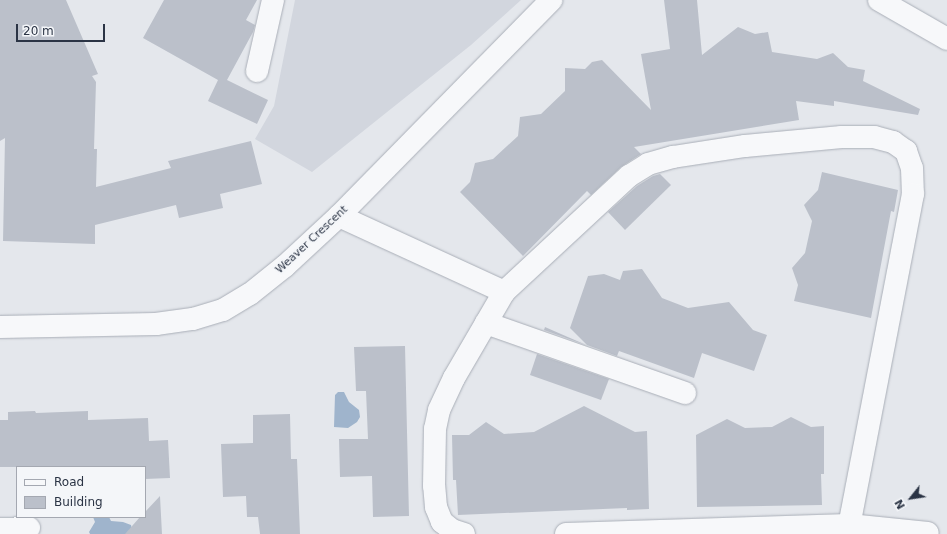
<!DOCTYPE html>
<style>
body{margin:0}
#map{position:relative;width:947px;height:534px;overflow:hidden;background:#e4e7ec;font-family:"DejaVu Sans",sans-serif}
div>[style]{position:absolute}
[style*='--x']{left:calc(var(--x)*1px);top:calc(var(--y)*1px);width:calc(var(--w)*1px);rotate:calc(var(--a)*1deg)}
.built>*{inset:0;background:#d2d6de}
.water>*{inset:0;background:#9fb4cc}
.building>*{inset:0;background:#bbc0ca}
.roads{filter:drop-shadow(0 0 1px #a9aeb7) drop-shadow(0 0 1px #a9aeb7)}
.minor>*{height:22px;margin:-11px;padding:0 11px;transform-origin:11px;border-radius:11px;background:#f7f8fa}
span{translate:-50% -50%;white-space:nowrap;text-align:center;line-height:1.15;-webkit-text-stroke:4px #f4f6f9;paint-order:stroke}
.street-label{font-size:11px;color:#2b3445}
.legend{position:absolute;left:16px;top:466px;width:130px;height:52px;box-sizing:border-box;background:#f4f6f9;border:1px solid #a4a8b1;margin:0;padding:5px 7px;list-style:none;font-size:12px;color:#2b3445}
.legend li{display:flex;align-items:center;gap:8px;height:20px}
.legend b{width:20px;border:1px solid #a4a8b1}
.north{position:absolute;left:891px;top:478px;width:40px;height:40px;-webkit-text-stroke:3px #f4f6f9;paint-order:stroke;rotate:240deg;font-size:11px;font-weight:700;line-height:16px;text-align:center;color:#2b3445}
.north::after{content:'';display:block;margin:auto;width:14px;height:18px;background:#2b3445;clip-path:polygon(50% 0,100% 100%,50% 72%,0 100%)}
.scale{position:absolute;left:16px;top:24px;width:89px;height:18px;box-sizing:border-box;border:2px solid #2b3445;border-top:0;padding-left:5px;font-size:12px;line-height:14px;white-space:nowrap;color:#2b3445;-webkit-text-stroke:3px #f4f6f9;paint-order:stroke}
</style>
<div id="map">
<div class="built">
<div style="clip-path:polygon(295px 0,521px 0,471px 45px,312px 172px,255px 139px,274px 106px)"></div>
</div>
<div class="water">
<div style="clip-path:polygon(338px 392px,344px 392px,349px 402px,359px 410px,360px 417px,357px 422px,348px 428px,334px 427px,335px 395px)"></div>
<div style="clip-path:polygon(93px 517px,109px 517px,111px 521px,123px 522px,131px 525px,133px 534px,90px 534px,89px 532px,95px 522px)"></div>
</div>
<div class="building">
<div style="clip-path:polygon(0 0,66px 0,98px 74px,92px 76px,96px 82px,94px 149px,97px 149px,96px 187px,171px 168px,168px 161px,251px 141px,262px 184px,220px 194px,223px 208px,179px 218px,176px 205px,95px 225px,95px 244px,3px 241px,5px 138px,0 141px)"></div>
<div style="clip-path:polygon(164px 0,257px 0,246px 20px,255px 25px,253px 32px,227px 80px,268px 100px,257px 124px,208px 101px,218px 80px,143px 38px)"></div>
<div style="clip-path:polygon(664px 0,697px 0,702px 55px,738px 27px,755px 34px,768px 32px,772px 52px,817px 59px,833px 53px,848px 67px,865px 70px,863px 81px,920px 109px,918px 115px,834px 101px,834px 106px,796px 101px,799px 120px,634px 147px,641px 154px,621px 167px,591px 195px,587px 191px,523px 256px,460px 192px,470px 182px,475px 163px,493px 159px,518px 136px,520px 117px,541px 114px,565px 91px,565px 68px,585px 69px,592px 62px,602px 60px,651px 110px,641px 54px,670px 49px)"></div>
<div style="clip-path:polygon(822px 172px,898px 190px,894px 212px,891px 211px,871px 318px,794px 301px,798px 285px,792px 268px,805px 253px,812px 221px,804px 205px,818px 190px)"></div>
<div style="clip-path:polygon(660px 174px,671px 185px,625px 230px,608px 212px,637px 186px,653px 176px)"></div>
<div style="clip-path:polygon(642px 269px,662px 298px,688px 308px,729px 302px,753px 330px,767px 335px,754px 371px,702px 353px,694px 378px,619px 351px,617px 356px,587px 345px,570px 328px,588px 276px,604px 274px,620px 280px,623px 271px)"></div>
<div style="clip-path:polygon(545px 327px,586px 345px,544px 330px)"></div>
<div style="clip-path:polygon(405px 346px,409px 516px,373px 517px,372px 476px,340px 477px,339px 439px,368px 439px,366px 391px,356px 391px,354px 347px)"></div>
<div style="clip-path:polygon(537px 354px,609px 379px,601px 400px,530px 375px)"></div>
<div style="clip-path:polygon(584px 406px,635px 432px,647px 431px,649px 509px,627px 510px,627px 508px,458px 515px,456px 480px,453px 480px,452px 435px,469px 435px,486px 422px,504px 434px,534px 432px)"></div>
<div style="clip-path:polygon(35px 411px,36px 413px,88px 411px,88px 420px,148px 418px,149px 441px,168px 440px,170px 478px,145px 479px,145px 467px,0 467px,0 420px,8px 420px,8px 412px)"></div>
<div style="clip-path:polygon(290px 414px,291px 459px,297px 459px,300px 534px,260px 534px,258px 517px,247px 517px,246px 496px,223px 497px,221px 444px,253px 443px,253px 415px)"></div>
<div style="clip-path:polygon(791px 417px,811px 427px,824px 426px,824px 474px,821px 474px,822px 505px,697px 507px,696px 435px,727px 419px,745px 428px,772px 427px)"></div>
<div style="clip-path:polygon(160px 496px,162px 534px,125px 534px,140px 517px,145px 517px,145px 512px)"></div>
</div>
<div class="roads">
<div class="minor">
<div style="--x:879;--y:0;--w:78;--a:29.8"></div>
<div style="--x:257;--y:71;--w:73;--a:-77.3"></div>
<div style="--x:339;--y:216;--w:182;--a:24.7"></div>
<div style="--x:504;--y:292;--w:171;--a:-42.9"></div>
<div style="--x:629;--y:176;--w:22;--a:-32"></div>
<div style="--x:648;--y:164;--w:26;--a:-16"></div>
<div style="--x:673;--y:157;--w:73;--a:-8.7"></div>
<div style="--x:745;--y:146;--w:97;--a:-5.3"></div>
<div style="--x:842;--y:137;--w:32;--a:0"></div>
<div style="--x:874;--y:137;--w:20;--a:15"></div>
<div style="--x:893;--y:142;--w:16;--a:35"></div>
<div style="--x:906;--y:151;--w:18;--a:71"></div>
<div style="--x:912;--y:168;--w:26;--a:88"></div>
<div style="--x:913;--y:194;--w:337;--a:100.9"></div>
<div style="--x:486;--y:323;--w:211;--a:19.4"></div>
<div style="--x:0;--y:327;--w:156;--a:-1.1"></div>
<div style="--x:156;--y:324;--w:37;--a:-8"></div>
<div style="--x:193;--y:319;--w:31;--a:-17"></div>
<div style="--x:223;--y:310;--w:31;--a:-31"></div>
<div style="--x:250;--y:294;--w:45;--a:-38.7"></div>
<div style="--x:285;--y:266;--w:74;--a:-42.8"></div>
<div style="--x:339;--y:216;--w:303;--a:-45.5"></div>
<div style="--x:0;--y:529;--w:29;--a:-2"></div>
<div style="--x:464;--y:534;--w:13;--a:-162"></div>
<div style="--x:452;--y:530;--w:13;--a:-141"></div>
<div style="--x:442;--y:522;--w:16;--a:-112"></div>
<div style="--x:436;--y:507;--w:21;--a:-95"></div>
<div style="--x:434;--y:486;--w:57;--a:-89"></div>
<div style="--x:435;--y:429;--w:19;--a:-78"></div>
<div style="--x:439;--y:410;--w:35;--a:-65"></div>
<div style="--x:454;--y:378;--w:99;--a:-59.8"></div>
<div style="--x:566;--y:534;--w:283;--a:-1.8"></div>
<div style="--x:849;--y:525;--w:79;--a:5.8"></div>
</div>
</div>
<div class="street-label">
<span style="left:312px;top:240px;rotate:-43deg">Weaver Crescent</span>
</div>
<ul class="legend">
<li><b style="height:5px;background:#f7f8fa"></b>Road</li>
<li><b style="height:11px;background:#bbc0ca"></b>Building</li>
</ul>
<div class="north">N</div>
<div class="scale">20 m</div>
</div>
